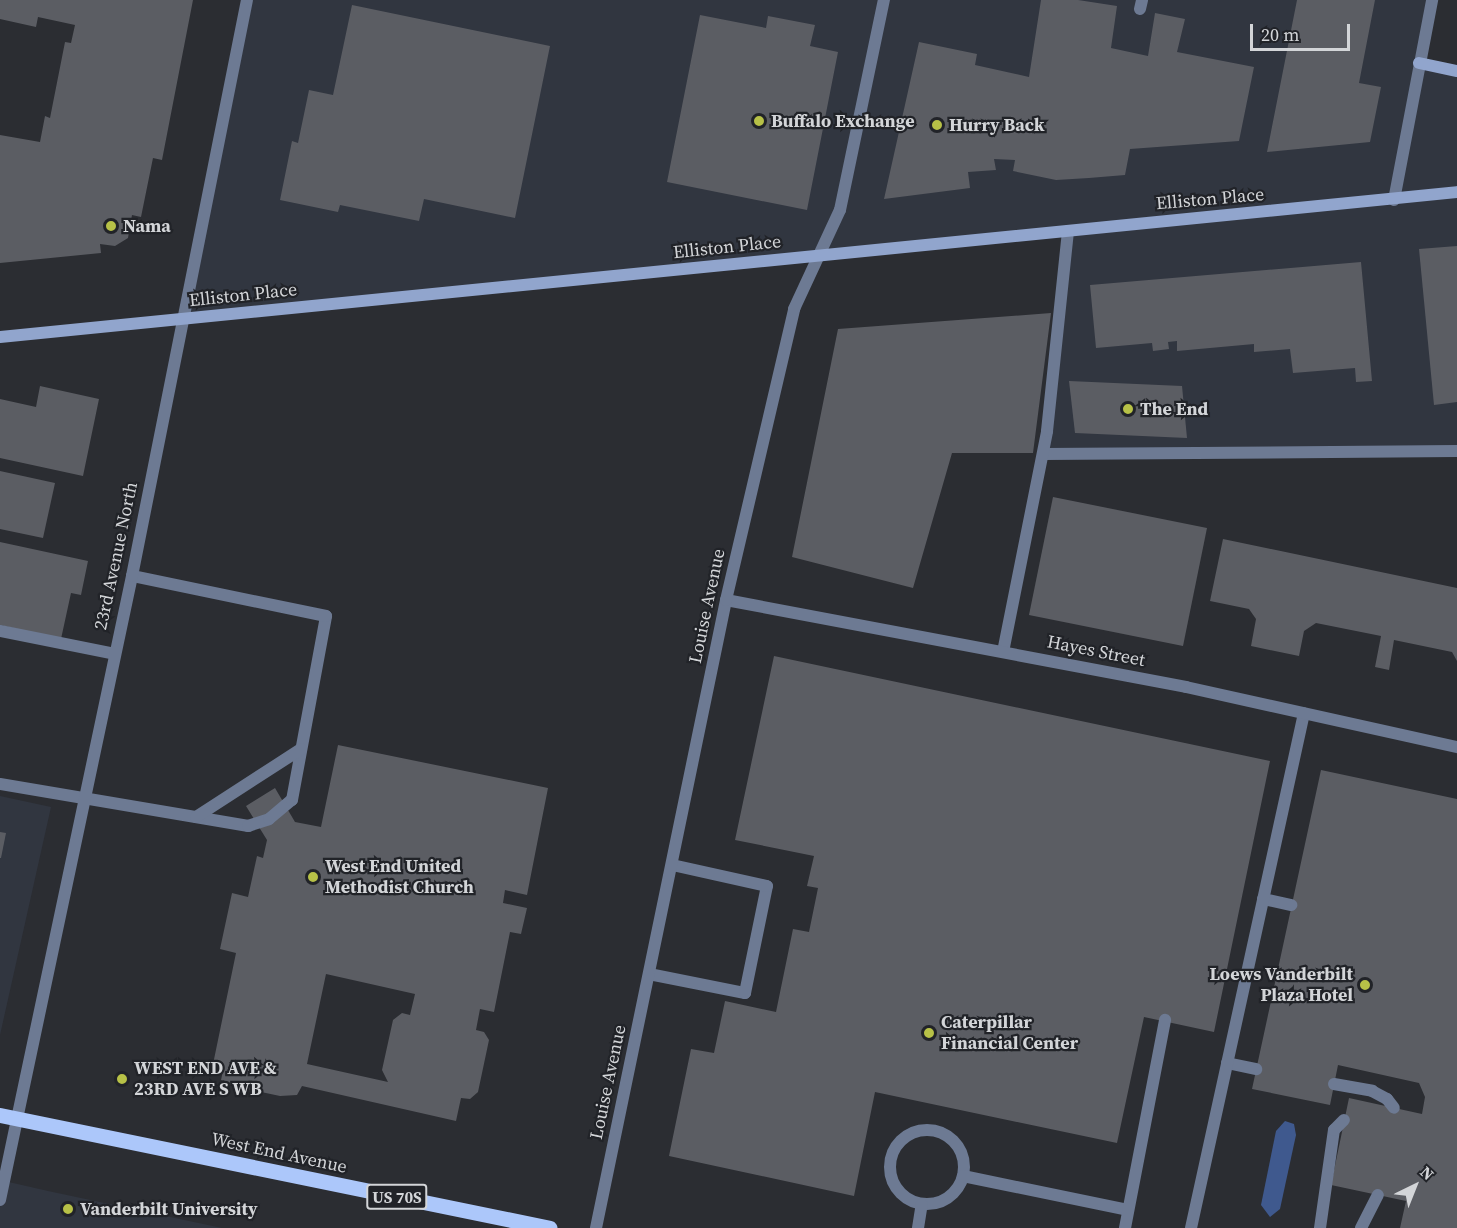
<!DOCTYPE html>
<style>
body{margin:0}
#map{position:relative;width:1457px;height:1228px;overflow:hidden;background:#2b2d32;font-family:"Source Serif 4",serif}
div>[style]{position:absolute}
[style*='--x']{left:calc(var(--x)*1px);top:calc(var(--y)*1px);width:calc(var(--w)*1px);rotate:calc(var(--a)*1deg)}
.built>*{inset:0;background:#313640}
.water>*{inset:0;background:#3f598e}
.building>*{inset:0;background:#5b5d63}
.service>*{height:12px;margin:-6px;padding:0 6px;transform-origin:6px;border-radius:6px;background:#6d7a93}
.service>.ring{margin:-6px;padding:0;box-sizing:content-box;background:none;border:12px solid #6d7a93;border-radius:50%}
.minor>*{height:12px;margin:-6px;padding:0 6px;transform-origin:6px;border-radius:6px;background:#6d7a93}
.tertiary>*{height:12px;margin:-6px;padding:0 6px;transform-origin:6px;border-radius:6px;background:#6d7a93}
.secondary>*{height:12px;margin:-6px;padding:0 6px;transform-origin:6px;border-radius:6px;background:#91a5cd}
.primary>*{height:15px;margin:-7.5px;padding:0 7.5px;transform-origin:7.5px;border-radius:7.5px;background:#acc7fa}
.dots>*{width:16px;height:16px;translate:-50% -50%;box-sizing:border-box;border:3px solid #212328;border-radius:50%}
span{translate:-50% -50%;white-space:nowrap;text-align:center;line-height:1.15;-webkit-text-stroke:4.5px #212328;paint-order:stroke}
.shield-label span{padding:2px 4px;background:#212328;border:2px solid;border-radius:4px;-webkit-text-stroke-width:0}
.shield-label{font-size:16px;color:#d3d5d8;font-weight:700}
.poi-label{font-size:18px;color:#d3d5d8;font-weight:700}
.left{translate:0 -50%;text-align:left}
.right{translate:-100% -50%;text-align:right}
.street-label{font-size:18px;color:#d3d5d8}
.north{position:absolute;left:1385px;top:1156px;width:60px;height:60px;-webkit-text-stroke:4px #212328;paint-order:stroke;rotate:43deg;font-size:16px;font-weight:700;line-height:24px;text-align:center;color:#d3d5d8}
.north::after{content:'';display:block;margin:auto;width:21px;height:27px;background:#d3d5d8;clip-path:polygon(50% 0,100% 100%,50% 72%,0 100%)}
.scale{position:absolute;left:1250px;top:24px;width:100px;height:27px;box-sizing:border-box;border:3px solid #d3d5d8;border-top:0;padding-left:8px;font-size:18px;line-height:21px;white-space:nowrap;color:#d3d5d8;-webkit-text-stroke:4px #212328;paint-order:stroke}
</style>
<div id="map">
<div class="built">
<div style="clip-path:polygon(246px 0,1432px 0,1419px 63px,1457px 71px,1457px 451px,1043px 454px,1068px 232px,180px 319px)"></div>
<div style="clip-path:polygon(0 796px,51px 807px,0 1035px)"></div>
<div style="clip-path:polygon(0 1180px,48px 1191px,222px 1228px,0 1228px)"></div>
</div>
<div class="water">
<div style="clip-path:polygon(1285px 1121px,1294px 1124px,1296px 1135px,1280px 1209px,1270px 1217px,1261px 1205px,1276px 1131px)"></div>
</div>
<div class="building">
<div style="clip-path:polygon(0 0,193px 0,162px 160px,153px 158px,141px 217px,132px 215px,128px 238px,115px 246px,100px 244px,101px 253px,0 263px,0 135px,40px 142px,45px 116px,50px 118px,65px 42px,71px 43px,75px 25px,38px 17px,36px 27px,0 19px)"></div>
<div style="clip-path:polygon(1041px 0,1078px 0,1117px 6px,1111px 48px,1148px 56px,1155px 13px,1185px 19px,1177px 52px,1254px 67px,1239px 141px,1130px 149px,1125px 175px,1089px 178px,1056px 180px,1013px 171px,1015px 160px,994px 159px,996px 170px,968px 172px,970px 188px,884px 199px,919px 42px,977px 54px,975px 65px,1029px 77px)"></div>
<div style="clip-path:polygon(1297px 0,1375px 0,1359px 83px,1381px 87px,1370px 142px,1267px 152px)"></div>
<div style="clip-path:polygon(352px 5px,550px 46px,515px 218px,424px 199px,419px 221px,340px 205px,338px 212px,280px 200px,292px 141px,298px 143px,309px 90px,333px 95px)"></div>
<div style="clip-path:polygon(700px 15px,766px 28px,768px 16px,815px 25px,810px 46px,838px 52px,807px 210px,667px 182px)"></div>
<div style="clip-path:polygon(1457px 246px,1457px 402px,1434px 405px,1419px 249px)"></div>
<div style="clip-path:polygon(1361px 262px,1372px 381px,1356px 382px,1355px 368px,1293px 373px,1290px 349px,1254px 352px,1254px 344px,1177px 351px,1177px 341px,1168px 342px,1169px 349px,1153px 351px,1152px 343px,1096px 348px,1090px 285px)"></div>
<div style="clip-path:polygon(1051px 313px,1033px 453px,952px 453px,913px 588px,792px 557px,838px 329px)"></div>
<div style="clip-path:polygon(1069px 381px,1182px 386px,1187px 438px,1075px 433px)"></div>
<div style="clip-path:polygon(40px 386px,99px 399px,83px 476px,0 458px,0 399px,36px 407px)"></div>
<div style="clip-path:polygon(0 471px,55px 483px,43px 538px,0 529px)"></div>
<div style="clip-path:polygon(1053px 497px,1207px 528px,1183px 646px,1029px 615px)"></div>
<div style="clip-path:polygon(1223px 539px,1457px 588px,1457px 661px,1452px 652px,1394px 640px,1389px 670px,1375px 667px,1381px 636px,1316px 623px,1304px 631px,1299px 656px,1251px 646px,1256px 619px,1249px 609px,1210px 601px)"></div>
<div style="clip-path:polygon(0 542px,88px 561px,81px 595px,71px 593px,61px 639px,0 625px)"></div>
<div style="clip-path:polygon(774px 656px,1270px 761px,1214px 1032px,1144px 1017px,1117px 1143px,875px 1092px,854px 1196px,669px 1156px,691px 1049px,714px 1053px,725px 1001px,776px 1012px,793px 929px,809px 932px,818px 888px,807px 886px,814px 856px,735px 840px)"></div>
<div style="clip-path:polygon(evenodd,338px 745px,548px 788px,527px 895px,505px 890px,503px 903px,527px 908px,521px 934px,510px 932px,494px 1012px,480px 1009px,476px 1030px,484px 1032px,489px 1040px,478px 1092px,470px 1099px,461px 1098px,456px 1121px,302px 1086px,297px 1095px,280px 1096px,228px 1085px,229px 1082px,221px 1080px,223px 1071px,212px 1069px,236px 953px,220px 949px,232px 893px,248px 897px,257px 856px,263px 858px,267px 840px,246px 806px,275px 788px,295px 822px,321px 827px,338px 745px,326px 974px,415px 994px,410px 1015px,402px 1013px,393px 1020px,382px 1070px,388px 1082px,307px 1064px,326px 974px)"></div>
<div style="clip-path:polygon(1321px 770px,1457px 799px,1457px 1228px,1400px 1228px,1406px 1201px,1331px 1185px,1349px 1098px,1422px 1114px,1425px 1097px,1419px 1083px,1338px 1065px,1330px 1105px,1252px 1089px)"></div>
<div style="clip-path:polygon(0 832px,6px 833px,1px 858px,0 858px)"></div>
</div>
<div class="service">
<div style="--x:1140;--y:9;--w:9;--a:-77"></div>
<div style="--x:1043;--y:454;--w:414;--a:-0.4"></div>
<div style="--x:0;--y:631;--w:117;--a:11.3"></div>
<div style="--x:1003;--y:652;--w:225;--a:-78.7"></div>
<div style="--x:1047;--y:431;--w:201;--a:-84"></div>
<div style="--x:0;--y:784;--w:252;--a:9.6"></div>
<div style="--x:248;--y:826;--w:22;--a:-18"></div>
<div style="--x:269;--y:819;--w:30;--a:-40"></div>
<div style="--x:292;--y:800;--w:187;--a:-79.5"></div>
<div style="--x:326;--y:616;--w:198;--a:-168.3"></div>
<div style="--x:196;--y:817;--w:125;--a:-32.9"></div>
<div style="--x:1263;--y:899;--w:29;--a:12"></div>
<div style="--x:649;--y:974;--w:98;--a:11.2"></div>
<div style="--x:745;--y:993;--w:109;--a:-78.4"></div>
<div style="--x:767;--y:886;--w:97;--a:-167.5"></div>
<div style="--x:1227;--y:1063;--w:30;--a:12"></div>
<div style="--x:1334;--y:1084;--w:39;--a:10"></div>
<div style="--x:1372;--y:1091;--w:17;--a:28"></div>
<div style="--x:1387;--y:1099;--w:11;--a:52"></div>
<div class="ring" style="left:890px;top:1130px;width:62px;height:62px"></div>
<div style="--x:963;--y:1176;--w:168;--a:11.6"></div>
<div style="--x:0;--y:1200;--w:83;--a:-78.1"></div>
<div style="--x:918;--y:1228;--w:24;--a:-81"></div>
<div style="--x:1125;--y:1228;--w:212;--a:-79.1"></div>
<div style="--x:1191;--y:1228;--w:527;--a:-77.62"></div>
<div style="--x:1320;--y:1228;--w:99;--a:-81.9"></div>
<div style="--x:1334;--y:1130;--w:14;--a:-45"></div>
<div style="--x:1361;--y:1228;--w:37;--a:-63"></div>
</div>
<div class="minor">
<div style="--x:1394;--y:200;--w:204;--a:-79.2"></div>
<div style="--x:726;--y:600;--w:468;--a:10.7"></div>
<div style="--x:1186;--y:687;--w:278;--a:12.5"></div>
<div style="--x:596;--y:1228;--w:641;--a:-78.3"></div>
<div style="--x:726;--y:600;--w:299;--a:-76.8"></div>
<div style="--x:794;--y:309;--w:109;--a:-65.1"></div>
<div style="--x:840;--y:210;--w:215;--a:-78.2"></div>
</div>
<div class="tertiary">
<div style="--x:17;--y:1119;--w:555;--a:-78.04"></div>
<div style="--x:132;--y:576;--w:587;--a:-78.71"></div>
</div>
<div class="secondary">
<div style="--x:1419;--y:63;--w:39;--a:12"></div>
<div style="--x:0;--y:337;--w:1464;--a:-5.68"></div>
</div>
<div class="primary">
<div style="--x:0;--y:1115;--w:561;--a:11.61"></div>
</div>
<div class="dots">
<div style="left:759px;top:121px;background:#b7c147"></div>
<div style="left:937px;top:125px;background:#b7c147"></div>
<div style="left:111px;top:226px;background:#b7c147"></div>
<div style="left:1128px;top:409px;background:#b7c147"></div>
<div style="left:313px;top:877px;background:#b7c147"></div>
<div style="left:1365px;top:985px;background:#b7c147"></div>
<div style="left:929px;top:1033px;background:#b7c147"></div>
<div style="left:122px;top:1079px;background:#b7c147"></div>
<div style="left:68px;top:1209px;background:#b7c147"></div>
</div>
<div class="shield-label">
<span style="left:397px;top:1197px">US 70S</span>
</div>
<div class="poi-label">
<span class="left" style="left:771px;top:121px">Buffalo Exchange</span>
<span class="left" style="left:949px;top:125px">Hurry Back</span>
<span class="left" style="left:123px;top:226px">Nama</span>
<span class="left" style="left:1140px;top:409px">The End</span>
<span class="left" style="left:325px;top:877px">West End United<br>Methodist Church</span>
<span class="right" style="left:1353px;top:985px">Loews Vanderbilt<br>Plaza Hotel</span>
<span class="left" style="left:941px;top:1033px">Caterpillar<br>Financial Center</span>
<span class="left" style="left:134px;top:1079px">WEST END AVE &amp;<br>23RD AVE S WB</span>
<span class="left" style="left:80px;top:1209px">Vanderbilt University</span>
</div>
<div class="street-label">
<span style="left:1210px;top:199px;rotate:-5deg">Elliston Place</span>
<span style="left:727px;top:247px;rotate:-6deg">Elliston Place</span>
<span style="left:243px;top:295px;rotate:-6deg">Elliston Place</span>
<span style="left:116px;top:556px;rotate:-78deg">23rd Avenue North</span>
<span style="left:707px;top:606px;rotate:-78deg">Louise Avenue</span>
<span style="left:1096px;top:651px;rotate:11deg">Hayes Street</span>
<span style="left:608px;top:1082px;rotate:-78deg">Louise Avenue</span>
<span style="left:279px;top:1153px;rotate:12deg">West End Avenue</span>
</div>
<div class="north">N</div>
<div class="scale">20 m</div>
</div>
